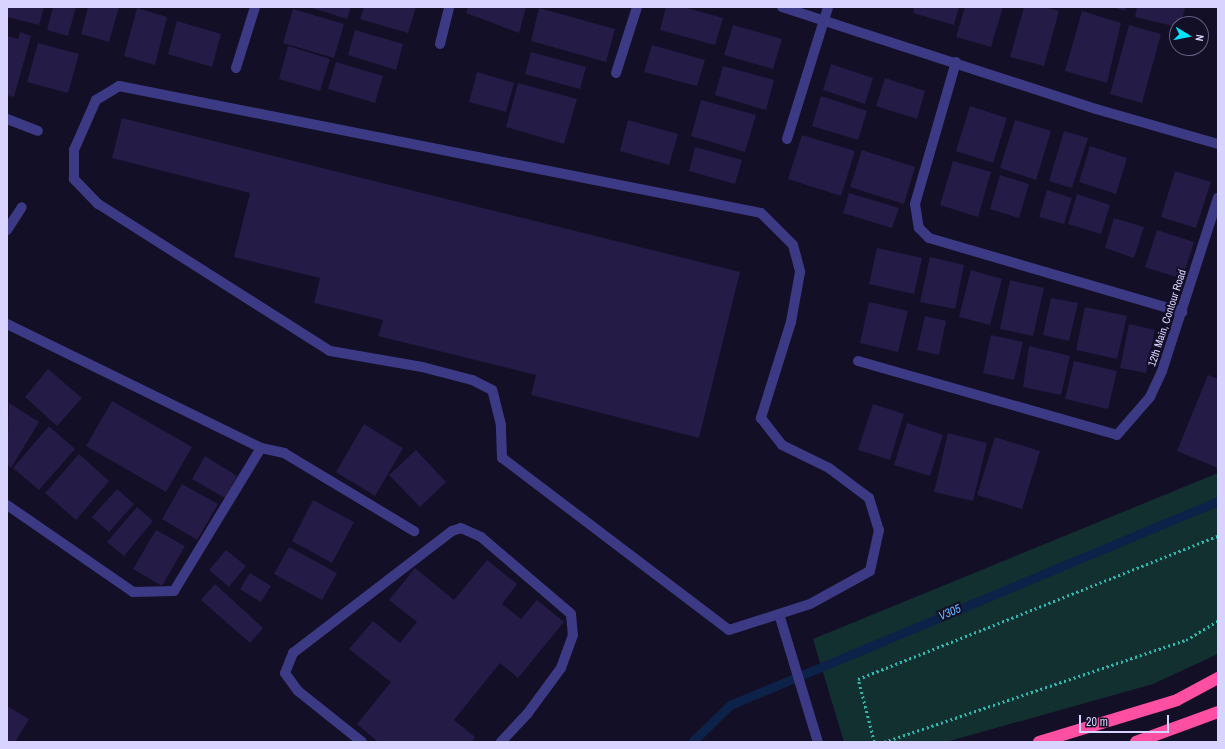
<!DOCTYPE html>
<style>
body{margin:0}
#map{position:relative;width:1225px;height:749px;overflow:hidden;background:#130f26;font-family:"Archivo Narrow",sans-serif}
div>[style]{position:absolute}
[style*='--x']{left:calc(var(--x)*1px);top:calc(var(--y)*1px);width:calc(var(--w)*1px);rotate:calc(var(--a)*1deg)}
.green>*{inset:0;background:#12302f}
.stream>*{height:9px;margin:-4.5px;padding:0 4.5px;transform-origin:4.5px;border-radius:4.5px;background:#0c2248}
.building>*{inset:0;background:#241b47}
.path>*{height:2.5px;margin-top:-1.25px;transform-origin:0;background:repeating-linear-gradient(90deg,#2fb8b0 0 2px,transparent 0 5px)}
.minor>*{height:10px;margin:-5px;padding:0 5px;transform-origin:5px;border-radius:5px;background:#3d3a85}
.highway>*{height:12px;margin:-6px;padding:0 6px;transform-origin:6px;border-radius:6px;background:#ff4fa3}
span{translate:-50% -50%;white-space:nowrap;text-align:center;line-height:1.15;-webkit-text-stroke:4px #130f26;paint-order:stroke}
.street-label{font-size:11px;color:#d9d4ff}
.water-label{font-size:12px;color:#62b6ff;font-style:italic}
.frame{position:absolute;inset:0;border:8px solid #d9d4ff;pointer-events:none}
.north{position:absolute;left:1169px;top:16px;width:40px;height:40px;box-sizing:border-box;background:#130f26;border:1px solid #625e7d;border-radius:50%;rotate:100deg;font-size:11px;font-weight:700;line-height:16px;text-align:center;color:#d9d4ff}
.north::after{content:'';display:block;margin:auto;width:14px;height:18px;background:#00e5ff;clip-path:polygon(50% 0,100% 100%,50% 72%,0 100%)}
.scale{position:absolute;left:1079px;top:715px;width:90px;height:18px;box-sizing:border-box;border:2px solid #d9d4ff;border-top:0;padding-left:5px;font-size:12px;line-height:14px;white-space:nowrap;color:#d9d4ff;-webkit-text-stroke:3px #130f26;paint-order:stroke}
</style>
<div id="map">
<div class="green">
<div style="clip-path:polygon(1218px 473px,1218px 654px,1153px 684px,946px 742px,844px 742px,813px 639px)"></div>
</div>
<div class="stream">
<div style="--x:692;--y:742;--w:53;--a:-44.2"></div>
<div style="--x:730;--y:705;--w:529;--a:-22.69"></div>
</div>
<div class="building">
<div style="clip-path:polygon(7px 7px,44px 7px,39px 25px,7px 17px)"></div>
<div style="clip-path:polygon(53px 7px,76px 7px,68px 36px,47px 30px)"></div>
<div style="clip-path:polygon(88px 7px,119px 7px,109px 42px,81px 34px)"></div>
<div style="clip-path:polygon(309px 7px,351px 7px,347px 19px)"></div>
<div style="clip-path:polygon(364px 7px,416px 7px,408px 33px,360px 19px)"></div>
<div style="clip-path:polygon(468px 7px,526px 7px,519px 33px,466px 13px)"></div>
<div style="clip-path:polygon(666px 7px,683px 7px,723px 18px,715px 45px,660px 30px)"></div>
<div style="clip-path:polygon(914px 7px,959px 7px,954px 25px,913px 13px)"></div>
<div style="clip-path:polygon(965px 7px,1003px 7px,991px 47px,956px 37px)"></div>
<div style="clip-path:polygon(1024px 7px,1044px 7px,1059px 11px,1044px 66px,1010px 57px)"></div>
<div style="clip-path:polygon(1112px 7px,1126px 7px,1125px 11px)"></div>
<div style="clip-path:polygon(1137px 7px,1182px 7px,1185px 8px,1181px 24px,1177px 24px,1177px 27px,1135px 17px)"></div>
<div style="clip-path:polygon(137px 8px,167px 17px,155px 65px,124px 56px)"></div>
<div style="clip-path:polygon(539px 8px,615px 29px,606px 62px,531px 41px)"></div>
<div style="clip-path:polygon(293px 9px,344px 24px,334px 58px,283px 43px)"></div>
<div style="clip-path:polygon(1082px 11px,1121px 23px,1107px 83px,1065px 71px)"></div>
<div style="clip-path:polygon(177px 21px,221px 34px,212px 67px,168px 54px)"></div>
<div style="clip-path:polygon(733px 25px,782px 39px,773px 69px,724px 55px)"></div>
<div style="clip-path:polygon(1129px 25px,1161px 34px,1142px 103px,1110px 94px)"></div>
<div style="clip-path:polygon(355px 30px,403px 44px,396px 70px,348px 55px)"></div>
<div style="clip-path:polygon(20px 32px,31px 36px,14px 97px,7px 95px,7px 36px,18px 39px)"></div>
<div style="clip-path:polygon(38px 43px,79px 54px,68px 93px,27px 82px)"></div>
<div style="clip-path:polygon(652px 45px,705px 60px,697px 86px,644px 72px)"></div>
<div style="clip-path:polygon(288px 46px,330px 59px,320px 91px,279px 79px)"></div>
<div style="clip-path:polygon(531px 52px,586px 67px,580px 89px,525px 74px)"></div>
<div style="clip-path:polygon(336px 62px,383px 76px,375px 103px,328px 89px)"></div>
<div style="clip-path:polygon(831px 64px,873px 78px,865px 104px,823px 90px)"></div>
<div style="clip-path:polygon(723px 66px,774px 80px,766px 110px,715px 95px)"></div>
<div style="clip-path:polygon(477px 72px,514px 83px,506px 112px,469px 102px)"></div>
<div style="clip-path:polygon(885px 78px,925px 91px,917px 119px,876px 106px)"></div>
<div style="clip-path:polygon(518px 83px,577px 99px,564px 144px,506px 127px)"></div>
<div style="clip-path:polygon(821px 96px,867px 111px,858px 140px,812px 126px)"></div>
<div style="clip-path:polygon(701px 100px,756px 115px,745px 152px,691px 136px)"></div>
<div style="clip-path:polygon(970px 106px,1007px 118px,993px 163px,956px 151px)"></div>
<div style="clip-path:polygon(122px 118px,740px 272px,699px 438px,531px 395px,536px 375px,378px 336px,383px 320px,314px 303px,320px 278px,234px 257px,250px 193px,112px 158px)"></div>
<div style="clip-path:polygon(628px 120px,678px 134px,669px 165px,620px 151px)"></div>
<div style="clip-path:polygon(1015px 120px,1051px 131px,1036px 180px,1000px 168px)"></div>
<div style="clip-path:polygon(1064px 131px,1088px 138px,1072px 188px,1049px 181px)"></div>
<div style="clip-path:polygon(802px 135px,855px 151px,841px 196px,788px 179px)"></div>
<div style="clip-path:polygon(1090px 146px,1127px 158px,1116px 194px,1079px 182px)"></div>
<div style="clip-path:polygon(695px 147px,742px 160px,735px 184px,689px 171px)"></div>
<div style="clip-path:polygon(862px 150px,915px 167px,904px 204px,850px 187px)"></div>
<div style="clip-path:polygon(953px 161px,991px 172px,978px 217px,940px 205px)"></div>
<div style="clip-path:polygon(1175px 171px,1211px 182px,1196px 228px,1161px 217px)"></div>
<div style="clip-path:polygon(1000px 175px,1029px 184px,1019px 218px,990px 209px)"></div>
<div style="clip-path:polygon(1047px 190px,1072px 198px,1064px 224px,1039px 217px)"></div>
<div style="clip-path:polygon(849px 193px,899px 208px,892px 228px,843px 213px)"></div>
<div style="clip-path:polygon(1077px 194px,1110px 205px,1101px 234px,1068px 224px)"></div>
<div style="clip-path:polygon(1114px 218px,1144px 227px,1134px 258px,1105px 248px)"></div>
<div style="clip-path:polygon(1157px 230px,1194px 242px,1182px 279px,1145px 267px)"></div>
<div style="clip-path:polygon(877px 248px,922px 258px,914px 294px,869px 284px)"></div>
<div style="clip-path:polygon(930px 257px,964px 265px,955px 309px,920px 302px)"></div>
<div style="clip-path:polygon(971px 270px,1002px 279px,990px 325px,959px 317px)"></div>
<div style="clip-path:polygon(1010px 280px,1044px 288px,1033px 336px,1000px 329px)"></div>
<div style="clip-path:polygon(1051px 298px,1078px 303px,1069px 341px,1043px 335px)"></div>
<div style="clip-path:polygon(869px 302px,908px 311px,898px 352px,860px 343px)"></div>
<div style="clip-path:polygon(1085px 307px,1127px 316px,1117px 359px,1076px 350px)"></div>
<div style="clip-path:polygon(925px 316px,946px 321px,939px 355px,917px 350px)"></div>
<div style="clip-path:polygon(1129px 324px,1155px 330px,1146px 373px,1120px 368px)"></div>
<div style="clip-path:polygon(991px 335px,1023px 342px,1014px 380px,983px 373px)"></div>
<div style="clip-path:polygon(1029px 346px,1070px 356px,1061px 395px,1023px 387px)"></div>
<div style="clip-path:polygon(1074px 361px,1117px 371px,1108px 409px,1065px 399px)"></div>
<div style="clip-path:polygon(48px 369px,82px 398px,57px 426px,25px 397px)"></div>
<div style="clip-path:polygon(1208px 375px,1218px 379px,1218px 468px,1177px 451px)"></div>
<div style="clip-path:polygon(112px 401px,192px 447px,166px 492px,86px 446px)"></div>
<div style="clip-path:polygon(9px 403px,39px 422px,11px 468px,7px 465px)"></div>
<div style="clip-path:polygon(873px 404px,904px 414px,890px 460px,858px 450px)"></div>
<div style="clip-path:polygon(907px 423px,943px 435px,930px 476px,894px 465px)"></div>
<div style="clip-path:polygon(364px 424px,403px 448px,375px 496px,336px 472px)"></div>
<div style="clip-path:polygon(49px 426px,75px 449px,39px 490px,13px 468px)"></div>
<div style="clip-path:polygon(948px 433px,987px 443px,973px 501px,934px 492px)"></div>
<div style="clip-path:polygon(995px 437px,1040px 451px,1022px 509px,977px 495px)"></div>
<div style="clip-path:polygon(416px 450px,446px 482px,420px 507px,389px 475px)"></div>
<div style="clip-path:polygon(79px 454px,109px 481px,76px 520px,45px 493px)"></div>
<div style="clip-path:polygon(205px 456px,237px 476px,225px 498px,192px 479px)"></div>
<div style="clip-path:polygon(182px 484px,218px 504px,197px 540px,162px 519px)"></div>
<div style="clip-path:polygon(117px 489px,134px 504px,109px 532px,92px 517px)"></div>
<div style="clip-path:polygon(313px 500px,354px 522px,332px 563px,292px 541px)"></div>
<div style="clip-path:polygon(137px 507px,153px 521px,124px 556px,107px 542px)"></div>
<div style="clip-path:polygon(156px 530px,185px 546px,162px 586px,133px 569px)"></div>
<div style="clip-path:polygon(289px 547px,337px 573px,322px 600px,274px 574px)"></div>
<div style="clip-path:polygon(226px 550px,246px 566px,229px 587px,209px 570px)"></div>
<div style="clip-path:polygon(487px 560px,517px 584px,502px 604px,521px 619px,537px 600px,564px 622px,518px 678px,500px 663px,454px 720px,475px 737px,472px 742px,378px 742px,357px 724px,391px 682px,349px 649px,373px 621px,400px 643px,417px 622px,389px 600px,415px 568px,454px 600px)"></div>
<div style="clip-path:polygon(250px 573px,271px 586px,261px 602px,240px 589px)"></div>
<div style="clip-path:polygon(215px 584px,263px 628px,250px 643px,201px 600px)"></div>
<div style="clip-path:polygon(7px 706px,29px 719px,15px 742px,7px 742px)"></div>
</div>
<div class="path">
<div style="--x:874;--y:742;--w:65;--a:-104.3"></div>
<div style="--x:858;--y:679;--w:387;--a:-21.7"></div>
<div style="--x:884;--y:742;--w:319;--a:-18.7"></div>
<div style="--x:1186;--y:640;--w:37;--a:-31"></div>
</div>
<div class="minor">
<div style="--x:782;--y:7;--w:330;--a:18"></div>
<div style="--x:1096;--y:109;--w:127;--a:16"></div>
<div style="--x:440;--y:44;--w:38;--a:-76"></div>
<div style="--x:956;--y:62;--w:148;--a:106.1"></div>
<div style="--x:915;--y:204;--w:24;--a:81"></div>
<div style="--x:919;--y:228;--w:14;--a:45"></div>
<div style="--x:929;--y:238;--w:264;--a:16.3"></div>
<div style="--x:236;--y:68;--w:64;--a:-72.7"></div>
<div style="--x:616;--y:73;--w:69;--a:-72.3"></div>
<div style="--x:119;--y:86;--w:654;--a:11.19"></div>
<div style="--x:761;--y:213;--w:45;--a:45"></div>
<div style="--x:793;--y:245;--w:28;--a:75"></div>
<div style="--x:800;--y:272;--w:51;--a:100.2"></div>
<div style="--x:791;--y:322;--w:101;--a:107.4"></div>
<div style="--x:761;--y:418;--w:34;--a:52"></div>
<div style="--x:782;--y:445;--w:52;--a:26.1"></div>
<div style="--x:829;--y:468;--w:50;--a:36.9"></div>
<div style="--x:869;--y:498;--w:34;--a:73"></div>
<div style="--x:879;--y:530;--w:42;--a:102.4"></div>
<div style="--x:870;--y:571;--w:68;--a:151.2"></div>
<div style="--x:810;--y:604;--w:85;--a:162.2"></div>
<div style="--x:729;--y:630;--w:285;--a:-142.8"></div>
<div style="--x:502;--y:458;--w:33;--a:-92"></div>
<div style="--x:501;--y:425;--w:36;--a:-104"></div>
<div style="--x:492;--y:390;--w:22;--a:-153"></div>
<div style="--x:472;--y:380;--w:52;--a:-165.4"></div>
<div style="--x:422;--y:367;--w:93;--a:-170.1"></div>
<div style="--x:330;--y:351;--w:275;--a:-147.6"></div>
<div style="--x:98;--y:204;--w:35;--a:-134"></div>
<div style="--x:74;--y:179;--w:29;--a:-90"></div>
<div style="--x:74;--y:150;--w:55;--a:-66.3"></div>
<div style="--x:96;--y:100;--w:27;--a:-31"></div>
<div style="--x:7;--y:119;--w:33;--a:21"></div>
<div style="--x:787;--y:139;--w:138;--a:-72.7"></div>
<div style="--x:7;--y:230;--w:27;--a:-57"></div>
<div style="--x:7;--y:324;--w:283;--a:26"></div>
<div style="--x:261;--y:448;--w:24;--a:12"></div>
<div style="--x:284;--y:453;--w:152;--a:31"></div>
<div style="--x:858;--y:361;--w:269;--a:15.9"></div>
<div style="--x:1117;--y:435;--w:50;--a:-49"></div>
<div style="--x:1150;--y:397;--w:29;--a:-65"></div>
<div style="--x:1162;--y:371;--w:182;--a:-72.1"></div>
<div style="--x:7;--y:505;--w:153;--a:34.6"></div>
<div style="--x:133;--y:592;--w:41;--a:-1.4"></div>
<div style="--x:174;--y:591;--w:167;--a:-58.7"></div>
<div style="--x:779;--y:614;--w:134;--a:73.1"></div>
<div style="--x:362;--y:742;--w:82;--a:-141.4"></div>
<div style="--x:298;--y:691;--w:22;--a:-126"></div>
<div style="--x:285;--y:673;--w:22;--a:-68"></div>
<div style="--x:293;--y:653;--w:200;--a:-37.5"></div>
<div style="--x:452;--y:531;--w:9;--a:-18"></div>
<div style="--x:461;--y:528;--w:22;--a:24"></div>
<div style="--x:481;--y:537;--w:118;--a:40.5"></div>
<div style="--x:571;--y:614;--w:21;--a:85"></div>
<div style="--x:573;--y:635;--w:35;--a:110"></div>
<div style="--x:561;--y:668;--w:56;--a:126.3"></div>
<div style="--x:528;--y:713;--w:40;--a:133"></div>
</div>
<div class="highway">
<div style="--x:1039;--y:742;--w:144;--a:-16.9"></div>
<div style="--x:1177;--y:700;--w:47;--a:-28.2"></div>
<div style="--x:1136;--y:742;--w:87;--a:-20.1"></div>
</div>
<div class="street-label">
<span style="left:1167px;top:318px;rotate:-72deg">12th Main, Contour Road</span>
</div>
<div class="water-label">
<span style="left:950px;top:613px;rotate:-23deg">V305</span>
</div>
<div class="frame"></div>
<div class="north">N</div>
<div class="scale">20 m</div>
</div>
